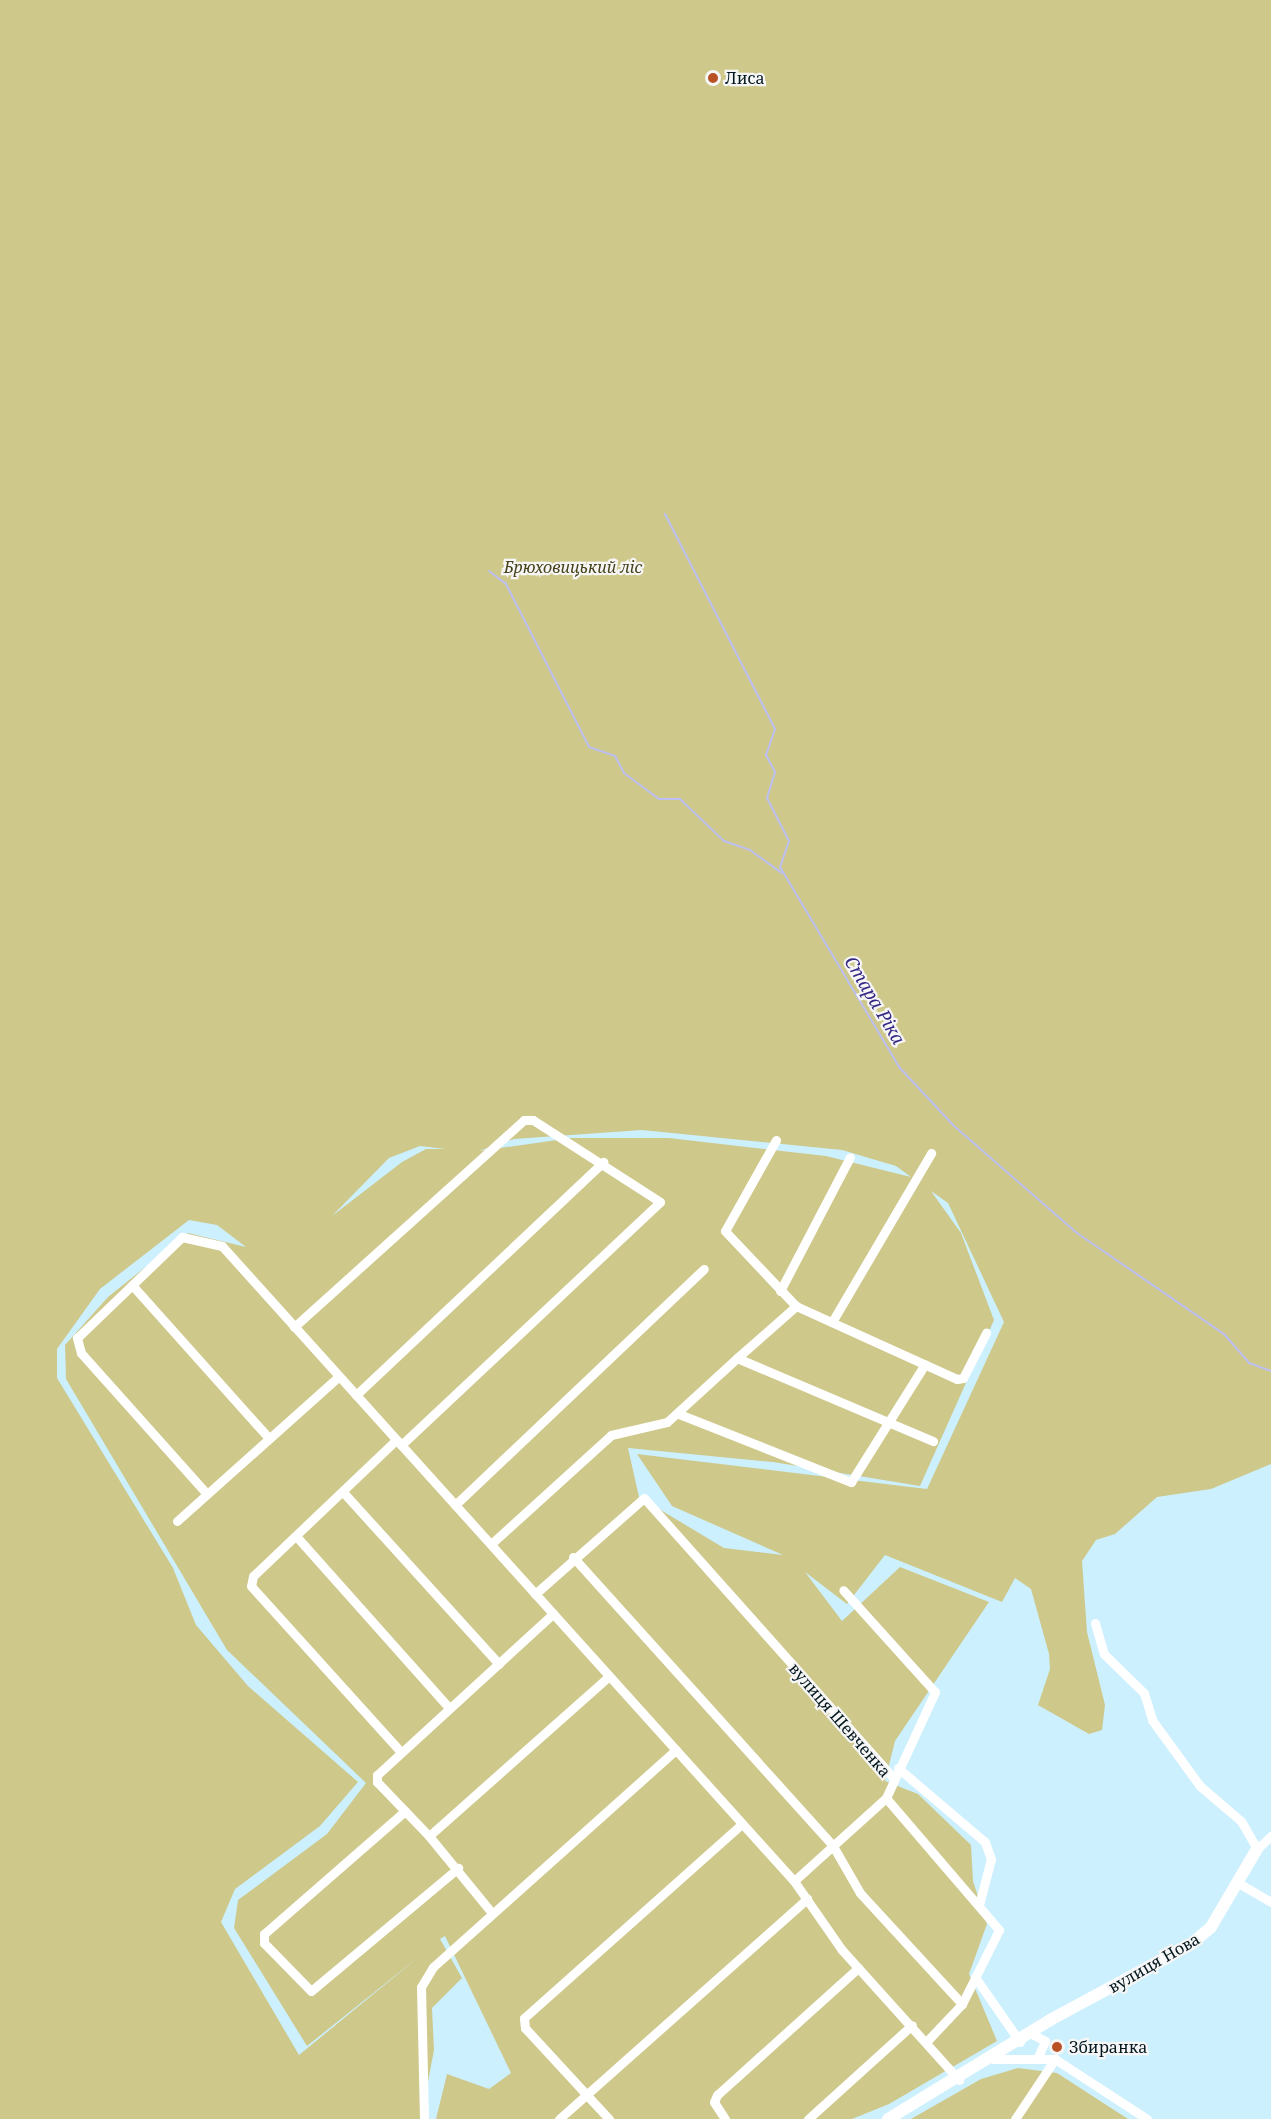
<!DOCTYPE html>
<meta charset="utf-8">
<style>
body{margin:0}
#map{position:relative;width:1271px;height:2119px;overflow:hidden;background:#ccf0fd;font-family:"Noto Serif",serif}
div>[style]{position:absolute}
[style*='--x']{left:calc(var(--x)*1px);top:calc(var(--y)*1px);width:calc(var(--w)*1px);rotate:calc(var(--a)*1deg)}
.green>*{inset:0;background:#cfc88b}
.stream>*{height:2px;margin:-1px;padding:0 1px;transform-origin:1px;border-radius:1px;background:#bdc0f2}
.street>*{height:9px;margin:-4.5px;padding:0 4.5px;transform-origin:4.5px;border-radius:4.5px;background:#fff}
.secondary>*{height:12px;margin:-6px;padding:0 6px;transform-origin:6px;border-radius:6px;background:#fff}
.dots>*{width:16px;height:16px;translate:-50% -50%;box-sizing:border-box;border:3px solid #f6f6f6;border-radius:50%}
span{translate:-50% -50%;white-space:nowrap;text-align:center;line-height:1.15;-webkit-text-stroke:4.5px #f6f6f6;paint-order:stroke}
.poi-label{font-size:16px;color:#02171e}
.left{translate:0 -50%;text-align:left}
.park-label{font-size:16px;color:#474219;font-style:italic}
.street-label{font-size:16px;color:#02171e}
.water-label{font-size:18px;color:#352784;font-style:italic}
</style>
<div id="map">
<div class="green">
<div style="clip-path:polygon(evenodd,0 0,1271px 0,1271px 1464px,1211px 1489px,1157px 1497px,1115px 1534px,1096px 1540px,1082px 1561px,1087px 1632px,1105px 1705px,1102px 1730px,1089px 1734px,1038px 1705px,1050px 1669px,1049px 1654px,1031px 1589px,1015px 1578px,1002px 1602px,885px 1555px,847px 1604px,805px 1572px,842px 1621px,900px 1567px,989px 1602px,895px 1741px,885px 1781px,918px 1794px,971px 1845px,973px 1881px,987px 1924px,969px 1974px,997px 2041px,889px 2104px,852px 2119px,436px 2119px,447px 2074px,489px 2089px,511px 2073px,445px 1936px,440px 1939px,462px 1978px,432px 2008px,434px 2050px,421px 2119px,0 2119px,0 0,642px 1130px,842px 1150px,896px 1166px,911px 1177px,826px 1156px,669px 1138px,571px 1138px,479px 1151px,514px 1139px,642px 1130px,0 0,420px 1146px,445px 1149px,426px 1149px,402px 1162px,332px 1216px,389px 1158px,420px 1146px,0 0,931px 1191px,948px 1203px,1004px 1322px,927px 1489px,637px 1454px,672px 1506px,783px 1555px,724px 1548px,639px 1497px,628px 1448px,773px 1462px,920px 1486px,994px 1320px,961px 1233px,931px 1191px,0 0,189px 1220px,217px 1225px,246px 1247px,188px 1233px,108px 1297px,65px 1345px,66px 1379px,227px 1650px,366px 1783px,327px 1834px,238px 1900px,234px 1928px,307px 2046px,421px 1955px,299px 2055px,221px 1922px,235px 1889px,320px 1826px,358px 1782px,248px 1686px,196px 1625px,173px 1568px,57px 1378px,57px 1349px,100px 1289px,189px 1220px)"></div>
<div style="clip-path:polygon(1018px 2068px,1057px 2073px,1128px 2119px,911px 2119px,981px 2079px)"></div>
</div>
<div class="stream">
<div style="--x:665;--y:514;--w:242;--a:62.9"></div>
<div style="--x:775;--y:729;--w:28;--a:109"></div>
<div style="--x:766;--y:755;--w:19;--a:62"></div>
<div style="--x:775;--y:772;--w:27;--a:107"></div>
<div style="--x:767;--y:798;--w:48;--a:62.9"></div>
<div style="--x:789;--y:841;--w:28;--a:109"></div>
<div style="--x:780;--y:867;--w:233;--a:59.2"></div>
<div style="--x:899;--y:1067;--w:79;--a:47"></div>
<div style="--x:953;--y:1125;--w:164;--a:41.1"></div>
<div style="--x:1077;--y:1233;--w:178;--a:34.5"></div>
<div style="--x:1224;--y:1334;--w:38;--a:49"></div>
<div style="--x:1249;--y:1363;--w:23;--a:20"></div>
<div style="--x:489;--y:571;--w:21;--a:37"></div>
<div style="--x:506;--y:584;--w:183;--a:63"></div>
<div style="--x:589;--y:747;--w:28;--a:19"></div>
<div style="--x:615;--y:756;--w:19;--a:62"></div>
<div style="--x:624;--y:773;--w:44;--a:36.6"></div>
<div style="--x:659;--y:799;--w:21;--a:0"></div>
<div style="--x:680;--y:799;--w:61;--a:43.7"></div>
<div style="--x:724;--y:841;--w:28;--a:19"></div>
<div style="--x:750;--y:850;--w:39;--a:36"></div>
</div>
<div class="street">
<div style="--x:776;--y:1140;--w:104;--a:119.3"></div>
<div style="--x:725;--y:1231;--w:103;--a:46.6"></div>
<div style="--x:132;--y:1285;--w:205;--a:48.2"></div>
<div style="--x:780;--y:1291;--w:151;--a:-62.4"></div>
<div style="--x:832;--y:1322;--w:196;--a:-59.6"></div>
<div style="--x:294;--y:1327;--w:309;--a:-42"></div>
<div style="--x:524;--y:1120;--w:9;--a:0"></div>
<div style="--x:533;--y:1120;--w:151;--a:32.8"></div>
<div style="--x:660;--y:1202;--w:355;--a:136.8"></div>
<div style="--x:737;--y:1358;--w:79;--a:-41.4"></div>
<div style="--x:796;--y:1306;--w:177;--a:24.4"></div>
<div style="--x:957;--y:1379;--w:6;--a:-9"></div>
<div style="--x:963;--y:1378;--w:51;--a:-62.9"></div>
<div style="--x:356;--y:1395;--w:340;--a:-43.3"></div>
<div style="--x:679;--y:1414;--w:185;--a:21.6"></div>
<div style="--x:851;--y:1482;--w:139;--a:-57.9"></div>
<div style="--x:396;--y:1440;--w:197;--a:136.4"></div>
<div style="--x:253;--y:1576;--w:10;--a:101"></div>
<div style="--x:251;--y:1586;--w:224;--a:47.9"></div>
<div style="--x:343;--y:1492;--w:232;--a:47.8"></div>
<div style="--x:207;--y:1494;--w:189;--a:-131.8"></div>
<div style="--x:81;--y:1353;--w:16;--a:-105"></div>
<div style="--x:77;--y:1338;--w:146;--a:-43.9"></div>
<div style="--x:182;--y:1237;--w:41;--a:12.7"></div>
<div style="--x:222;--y:1246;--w:855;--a:47.99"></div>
<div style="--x:794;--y:1881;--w:84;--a:55.2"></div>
<div style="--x:842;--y:1950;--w:175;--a:48"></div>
<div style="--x:455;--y:1505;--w:343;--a:-43.5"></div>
<div style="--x:177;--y:1521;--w:217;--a:-41.8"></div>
<div style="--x:296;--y:1536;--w:230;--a:48.3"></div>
<div style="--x:491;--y:1544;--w:162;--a:-42.2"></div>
<div style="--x:611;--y:1435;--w:57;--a:-13.1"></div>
<div style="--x:667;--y:1422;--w:95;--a:-42.4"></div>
<div style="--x:737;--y:1358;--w:213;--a:23"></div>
<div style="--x:573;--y:1557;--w:389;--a:48"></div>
<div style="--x:833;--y:1846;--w:54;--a:60.1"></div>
<div style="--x:860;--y:1893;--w:151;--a:47.4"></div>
<div style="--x:535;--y:1594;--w:145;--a:-41.4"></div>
<div style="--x:644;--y:1498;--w:376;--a:48.3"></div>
<div style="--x:1095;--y:1623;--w:32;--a:74"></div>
<div style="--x:1104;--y:1654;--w:56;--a:44.3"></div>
<div style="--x:1144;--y:1693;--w:28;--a:73"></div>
<div style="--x:1152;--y:1720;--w:82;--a:54"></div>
<div style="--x:1200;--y:1786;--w:54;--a:40.5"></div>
<div style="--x:1241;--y:1821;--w:32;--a:60"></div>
<div style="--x:1257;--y:1849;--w:19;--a:-43"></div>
<div style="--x:898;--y:1768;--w:114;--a:40.4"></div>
<div style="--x:985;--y:1842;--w:18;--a:71"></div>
<div style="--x:991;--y:1859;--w:48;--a:104.6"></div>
<div style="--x:886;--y:1798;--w:174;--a:49.4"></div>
<div style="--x:999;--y:1930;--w:83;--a:116.6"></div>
<div style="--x:962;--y:2004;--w:51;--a:133.4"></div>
<div style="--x:405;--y:1811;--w:187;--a:138.9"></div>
<div style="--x:264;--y:1934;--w:9;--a:90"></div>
<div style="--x:264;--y:1943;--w:67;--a:45.6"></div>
<div style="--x:311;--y:1991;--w:192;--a:-39.9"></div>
<div style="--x:429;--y:1836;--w:75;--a:-133.9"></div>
<div style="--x:377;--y:1782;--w:7;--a:-90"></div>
<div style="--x:377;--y:1775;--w:239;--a:-42.5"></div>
<div style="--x:794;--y:1881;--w:124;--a:-42.1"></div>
<div style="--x:886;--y:1798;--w:117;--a:-65.2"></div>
<div style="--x:935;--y:1692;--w:137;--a:-132"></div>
<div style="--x:1240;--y:1884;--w:36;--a:30"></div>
<div style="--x:492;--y:1913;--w:99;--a:-129.3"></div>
<div style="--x:429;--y:1836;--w:241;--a:-41.6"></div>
<div style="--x:975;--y:1977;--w:79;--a:55.3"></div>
<div style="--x:1032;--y:2034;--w:15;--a:28"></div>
<div style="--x:1045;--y:2041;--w:17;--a:114"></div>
<div style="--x:993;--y:2059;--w:62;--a:0"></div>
<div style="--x:1055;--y:2059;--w:110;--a:33.1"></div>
<div style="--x:424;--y:2119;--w:132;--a:-91.3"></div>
<div style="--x:421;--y:1987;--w:23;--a:-59"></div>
<div style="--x:433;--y:1967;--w:326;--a:-41.8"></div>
<div style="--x:559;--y:2119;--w:332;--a:-41.6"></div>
<div style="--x:609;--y:2119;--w:124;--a:-132.7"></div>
<div style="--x:525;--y:2028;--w:10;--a:-96"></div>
<div style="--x:524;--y:2018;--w:292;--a:-41.7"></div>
<div style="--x:725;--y:2119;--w:20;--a:-123"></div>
<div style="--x:714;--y:2102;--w:8;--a:-67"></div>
<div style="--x:717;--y:2095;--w:190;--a:-42"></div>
<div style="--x:808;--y:2119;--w:140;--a:-42.1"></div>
<div style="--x:1015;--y:2119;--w:72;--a:-56.3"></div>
</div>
<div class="secondary">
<div style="--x:888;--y:2119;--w:190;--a:-31.4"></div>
<div style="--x:1050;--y:2020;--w:160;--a:-28.3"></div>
<div style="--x:1191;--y:1944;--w:26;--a:-40"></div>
<div style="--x:1211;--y:1927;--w:91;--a:-59.5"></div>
</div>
<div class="dots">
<div style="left:713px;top:78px;background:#b85225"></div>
<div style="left:1057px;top:2047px;background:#b85225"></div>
</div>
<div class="poi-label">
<span class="left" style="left:725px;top:78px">Лиса</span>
<span class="left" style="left:1069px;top:2047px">Збиранка</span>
</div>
<div class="park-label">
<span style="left:573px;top:567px">Брюховицький ліс</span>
</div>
<div class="street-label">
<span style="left:840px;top:1720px;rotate:49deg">вулиця Шевченка</span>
<span style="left:1154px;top:1963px;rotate:-30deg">вулиця Нова</span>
</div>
<div class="water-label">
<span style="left:875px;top:1000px;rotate:59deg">Стара Ріка</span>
</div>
</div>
